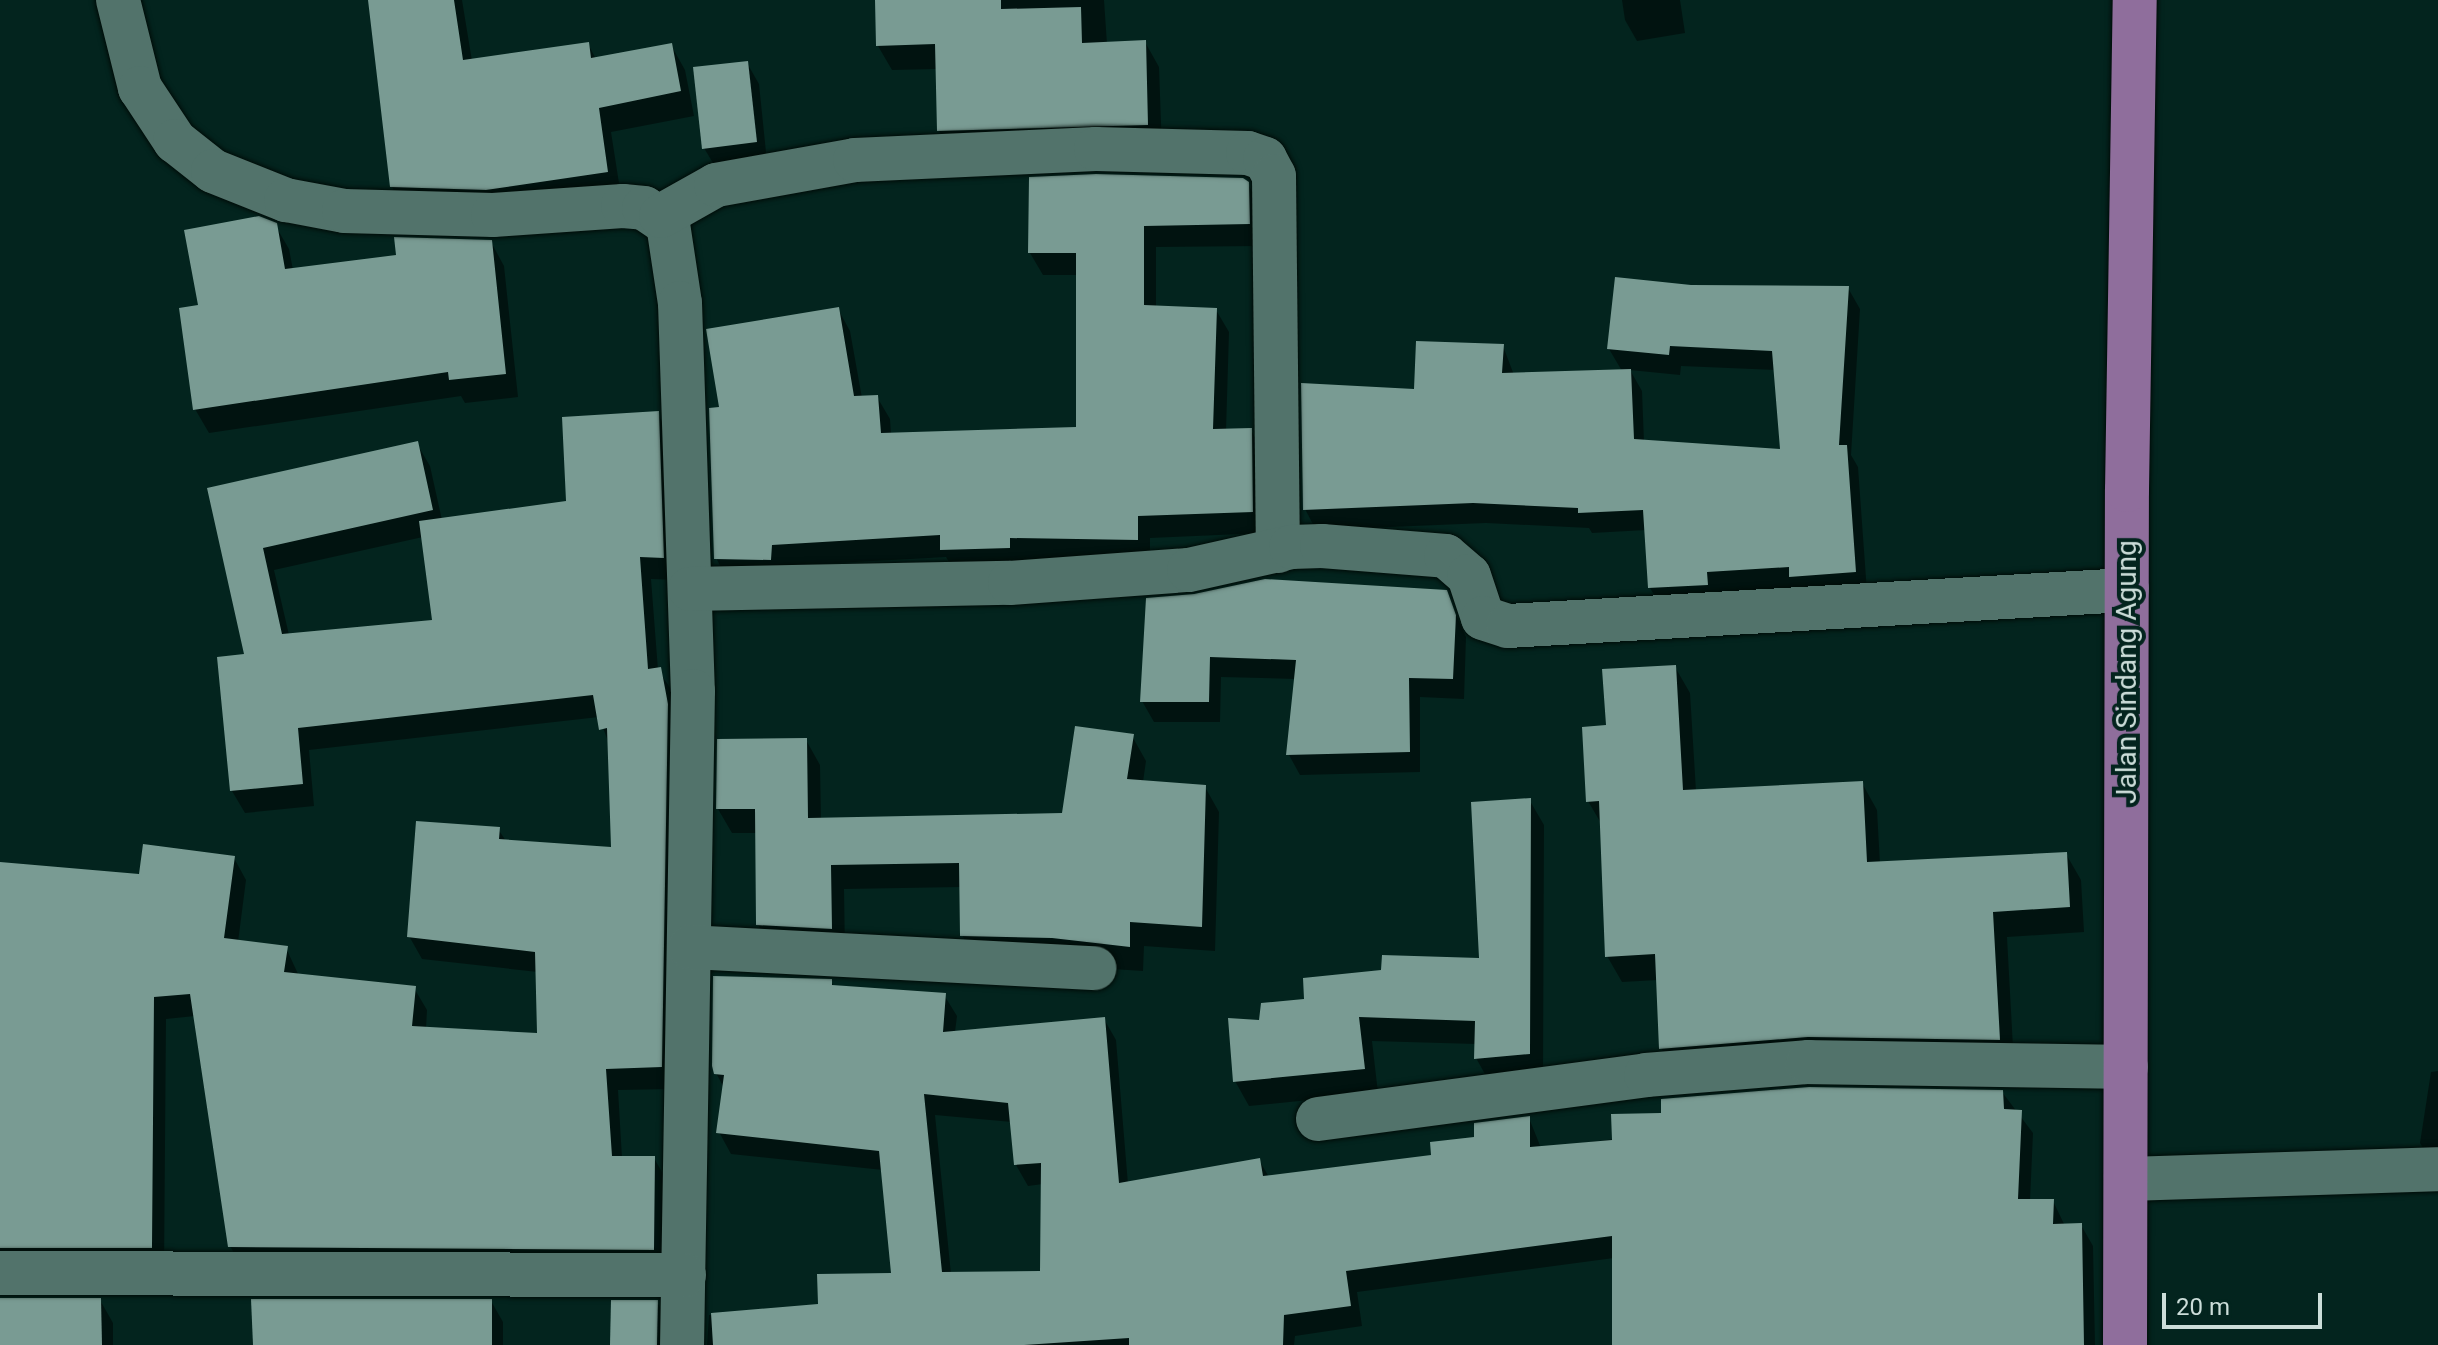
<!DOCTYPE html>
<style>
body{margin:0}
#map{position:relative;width:2438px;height:1345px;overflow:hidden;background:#03241e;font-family:Roboto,sans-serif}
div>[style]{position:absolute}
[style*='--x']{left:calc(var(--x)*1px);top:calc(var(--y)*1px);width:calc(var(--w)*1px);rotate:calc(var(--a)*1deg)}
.shadow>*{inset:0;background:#0007}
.building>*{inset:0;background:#799b93}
.roads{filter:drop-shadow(0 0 2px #000c08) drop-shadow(0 0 2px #000c08)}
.minor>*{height:44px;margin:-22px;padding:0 22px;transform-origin:22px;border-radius:22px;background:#52736b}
.major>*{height:44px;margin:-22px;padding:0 22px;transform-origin:22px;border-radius:22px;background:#8f6e9c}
span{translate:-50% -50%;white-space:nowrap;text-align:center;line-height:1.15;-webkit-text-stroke:8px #03241e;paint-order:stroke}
.street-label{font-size:28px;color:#ccddd9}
.scale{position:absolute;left:2162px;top:1293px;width:160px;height:36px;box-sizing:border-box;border:4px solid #ccddd9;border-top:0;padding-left:10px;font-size:24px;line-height:28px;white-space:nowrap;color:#ccddd9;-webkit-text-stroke:6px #03241e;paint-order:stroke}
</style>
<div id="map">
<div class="shadow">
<div style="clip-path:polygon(369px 0,462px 0,472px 61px,588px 44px,596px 59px,671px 45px,685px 70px,694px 116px,611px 132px,621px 196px,406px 211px,392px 187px)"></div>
<div style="clip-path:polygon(877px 0,1104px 0,1107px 44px,1145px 42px,1159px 67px,1162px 150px,953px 155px,939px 131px,937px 69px,892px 70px,878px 46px)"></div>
<div style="clip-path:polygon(1622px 0,1680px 0,1685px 33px,1637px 41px,1625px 20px)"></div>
<div style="clip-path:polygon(747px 63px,759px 84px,767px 162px,716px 168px,704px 148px)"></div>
<div style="clip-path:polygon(1246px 181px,1259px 203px,1261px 246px,1156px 247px,1156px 308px,1216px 310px,1229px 332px,1226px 431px,1251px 430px,1263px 452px,1264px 533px,1150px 538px,1150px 561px,1021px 560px,1021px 570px,955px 572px,946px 557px,783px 566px,728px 580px,716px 558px,721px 409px,838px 309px,850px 331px,862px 398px,877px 397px,890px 419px,891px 434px,1078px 429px,1078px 275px,1043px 275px,1030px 253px)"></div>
<div style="clip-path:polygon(275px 225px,289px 249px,293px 270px,491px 242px,504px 266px,518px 397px,465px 403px,461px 396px,209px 433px,195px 409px,200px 306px)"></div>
<div style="clip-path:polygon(evenodd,1690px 287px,1848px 288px,1860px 309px,1851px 455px,1858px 467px,1867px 592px,1803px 596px,1798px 587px,1718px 592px,1719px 605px,1662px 608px,1650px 588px,1646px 530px,1592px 533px,1589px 528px,1486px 523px,1316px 530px,1305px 509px,1416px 391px,1503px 346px,1514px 375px,1622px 371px,1609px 349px,1690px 287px,1681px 366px,1776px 370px,1783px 452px,1644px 442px,1642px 391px,1630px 370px,1680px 375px,1681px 366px)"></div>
<div style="clip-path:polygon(evenodd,657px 413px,670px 435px,675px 580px,651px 579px,658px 670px,673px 692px,673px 1089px,618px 1090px,622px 1158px,654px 1158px,667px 1181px,666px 1272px,243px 1269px,230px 1246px,195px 1016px,166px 1019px,164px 1270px,0 1274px,0 864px,141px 876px,234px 858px,246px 880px,238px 942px,286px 948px,299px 976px,414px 988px,427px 1010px,426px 1029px,539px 1035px,538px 972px,422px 959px,409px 936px,498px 829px,506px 841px,613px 850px,609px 744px,599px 717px,309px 750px,314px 806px,245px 813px,232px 791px,246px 656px,209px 489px,417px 444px,430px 466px,442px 520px,568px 503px,657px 413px,423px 537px,434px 621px,289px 635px,274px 570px,423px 537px)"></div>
<div style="clip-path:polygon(1446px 592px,1466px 637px,1464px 699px,1420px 697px,1420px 772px,1300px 775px,1289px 755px,1296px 679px,1221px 677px,1220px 722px,1154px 722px,1142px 701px,1195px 596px)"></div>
<div style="clip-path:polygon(1675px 667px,1690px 693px,1696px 791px,1862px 783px,1877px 810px,1880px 864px,2066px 854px,2081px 880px,2084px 932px,2007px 937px,2014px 1066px,1676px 1074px,1661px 1048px,1658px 980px,1622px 982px,1607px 956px,1602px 825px,1588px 801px,1608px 727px)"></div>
<div style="clip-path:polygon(1132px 736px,1146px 761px,1143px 782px,1205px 787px,1219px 812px,1215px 951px,1144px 946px,1143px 971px,976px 960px,962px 935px,961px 887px,844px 889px,845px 953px,772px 949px,758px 925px,757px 833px,732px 833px,718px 809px,806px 740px,820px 765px,821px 819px,1064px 815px)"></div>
<div style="clip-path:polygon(1530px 801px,1544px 825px,1543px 1078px,1490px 1083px,1476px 1058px,1476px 1044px,1372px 1041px,1378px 1093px,1249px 1106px,1235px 1081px,1261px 1022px,1306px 1001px,1481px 960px)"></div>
<div style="clip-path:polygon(evenodd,831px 981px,834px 987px,944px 995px,957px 1016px,955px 1032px,1104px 1019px,1116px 1040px,1128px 1184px,1259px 1160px,1269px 1177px,1434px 1157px,1529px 1118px,1541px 1148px,2002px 1092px,2033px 1133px,2030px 1201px,2053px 1201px,2065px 1226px,2081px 1225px,2093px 1246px,2095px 1345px,1614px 1345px,1614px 1258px,1357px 1292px,1362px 1326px,1295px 1336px,1294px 1345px,707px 1345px,709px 1315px,820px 1306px,893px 1275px,883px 1170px,731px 1154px,719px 1132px,724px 1088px,716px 1073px,831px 981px,935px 1115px,1012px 1122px,1016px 1165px,1028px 1186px,1043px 1184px,1042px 1273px,951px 1274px,935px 1115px)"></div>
<div style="clip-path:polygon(2438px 1071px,2438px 1163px,2432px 1163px,2420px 1143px,2431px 1072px)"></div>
<div style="clip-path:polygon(0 1300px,100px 1300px,113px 1323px,113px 1345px,0 1345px)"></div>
<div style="clip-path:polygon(491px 1301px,503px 1322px,503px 1345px,255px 1345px)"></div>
<div style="clip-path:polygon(657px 1302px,669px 1323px,670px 1345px,612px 1345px)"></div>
</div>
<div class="building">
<div style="clip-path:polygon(368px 0,454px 0,463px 60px,589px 42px,591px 58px,672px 43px,681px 91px,599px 108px,608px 172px,486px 190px,390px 187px)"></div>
<div style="clip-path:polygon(875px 0,1001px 0,1001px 9px,1081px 7px,1082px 43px,1146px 40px,1148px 125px,937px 131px,935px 44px,876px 46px)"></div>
<div style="clip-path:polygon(748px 61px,757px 142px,702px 149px,693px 67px)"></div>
<div style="clip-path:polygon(1096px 174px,1243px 178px,1249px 182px,1250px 224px,1144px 226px,1144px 305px,1217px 308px,1213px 429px,1252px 428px,1253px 512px,1138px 516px,1138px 540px,1010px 538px,1010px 548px,940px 550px,940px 535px,772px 545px,771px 560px,714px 559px,709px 408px,719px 407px,706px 329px,839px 307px,854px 396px,878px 395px,881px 433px,1076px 427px,1076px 253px,1028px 253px,1029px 177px)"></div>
<div style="clip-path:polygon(259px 216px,277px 223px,285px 269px,396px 255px,394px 237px,492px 240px,506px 374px,449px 380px,448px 372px,193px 410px,179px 308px,198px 305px,184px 230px)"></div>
<div style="clip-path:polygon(1615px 277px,1691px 285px,1849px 286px,1839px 445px,1847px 445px,1856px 572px,1789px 577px,1789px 567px,1707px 572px,1708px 585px,1648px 588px,1643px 510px,1578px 513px,1578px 508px,1473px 503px,1303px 510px,1301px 383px,1414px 389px,1416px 341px,1504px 344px,1502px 373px,1631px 369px,1634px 439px,1780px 449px,1772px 351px,1670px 346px,1669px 355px,1607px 349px)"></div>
<div style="clip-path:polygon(659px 411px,664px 558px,640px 557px,648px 669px,661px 667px,668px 704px,662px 1067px,606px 1069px,612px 1156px,655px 1156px,654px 1250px,228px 1247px,190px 994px,154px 997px,152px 1248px,0 1248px,0 862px,139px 874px,143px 844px,235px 856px,224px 938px,288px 946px,284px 972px,416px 986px,412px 1026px,537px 1033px,535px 952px,407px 937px,416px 821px,500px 827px,499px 839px,611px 847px,607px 728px,599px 730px,593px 695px,298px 728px,303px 784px,230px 791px,217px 657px,244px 654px,207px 488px,418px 441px,433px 510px,263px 548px,282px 634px,432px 620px,419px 521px,566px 501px,562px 417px)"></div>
<div style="clip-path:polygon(1265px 579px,1447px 590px,1456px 615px,1453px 679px,1409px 678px,1410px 752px,1286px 755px,1296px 660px,1210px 657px,1209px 702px,1140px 702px,1146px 598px,1194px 594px)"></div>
<div style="clip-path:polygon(1676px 665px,1683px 790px,1863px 781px,1867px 862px,2067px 852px,2070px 907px,1993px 912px,2000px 1040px,1808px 1037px,1659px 1049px,1655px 954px,1605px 957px,1599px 801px,1586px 802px,1582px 727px,1606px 725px,1602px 669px)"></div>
<div style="clip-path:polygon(1075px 726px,1134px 734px,1127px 779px,1206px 785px,1202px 927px,1130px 922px,1130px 947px,1052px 938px,960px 936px,959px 863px,831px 865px,832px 929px,756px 925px,755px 809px,716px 809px,717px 739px,807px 738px,808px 818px,1062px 813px)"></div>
<div style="clip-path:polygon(1531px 798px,1530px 1054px,1474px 1059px,1475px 1021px,1359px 1017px,1365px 1069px,1233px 1082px,1228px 1018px,1259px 1020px,1261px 1003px,1304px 999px,1303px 978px,1381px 970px,1382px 955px,1479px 958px,1471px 802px)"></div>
<div style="clip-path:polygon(evenodd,713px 976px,832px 979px,832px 985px,946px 993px,943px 1032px,1105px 1017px,1119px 1183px,1260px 1158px,1263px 1176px,1431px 1155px,1430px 1142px,1474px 1137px,1474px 1123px,1530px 1116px,1530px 1147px,1612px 1140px,1611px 1114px,1661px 1113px,1661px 1099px,1809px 1087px,2003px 1090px,2004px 1109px,2022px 1110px,2018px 1199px,2054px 1199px,2053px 1224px,2082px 1223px,2084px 1345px,1612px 1345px,1612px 1236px,1346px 1271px,1351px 1306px,1284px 1315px,1283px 1345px,1129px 1345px,1129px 1338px,1024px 1345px,713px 1345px,711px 1313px,818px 1304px,817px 1274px,891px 1273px,879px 1151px,716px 1133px,724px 1075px,714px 1074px,712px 1066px,713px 976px,924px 1094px,1008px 1103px,1014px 1165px,1041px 1163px,1040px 1271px,942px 1272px,924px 1094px)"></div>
<div style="clip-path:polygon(0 1298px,101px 1298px,102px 1345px,0 1345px)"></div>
<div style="clip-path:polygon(251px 1299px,492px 1299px,492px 1345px,253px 1345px)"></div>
<div style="clip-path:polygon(611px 1300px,658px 1300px,657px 1345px,610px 1345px)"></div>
</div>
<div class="roads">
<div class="minor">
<div style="--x:118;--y:0;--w:91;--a:76"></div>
<div style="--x:140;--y:88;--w:64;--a:56.6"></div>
<div style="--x:175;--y:141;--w:48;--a:38.3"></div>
<div style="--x:213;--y:171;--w:79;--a:21.7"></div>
<div style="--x:286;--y:200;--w:59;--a:10.7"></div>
<div style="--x:344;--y:211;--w:149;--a:1.5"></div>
<div style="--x:493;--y:215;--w:130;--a:-4"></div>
<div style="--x:623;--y:206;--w:21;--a:5"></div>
<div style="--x:644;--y:208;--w:29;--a:34"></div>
<div style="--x:668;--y:224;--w:80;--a:81.4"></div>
<div style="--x:680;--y:303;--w:388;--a:88.1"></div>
<div style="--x:693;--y:691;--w:654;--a:90.96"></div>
<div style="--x:661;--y:216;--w:63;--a:-29.4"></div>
<div style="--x:716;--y:185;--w:141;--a:-10.2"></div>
<div style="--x:855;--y:160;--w:241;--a:-2.6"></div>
<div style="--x:1096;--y:149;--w:152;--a:1.5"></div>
<div style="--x:1248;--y:153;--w:18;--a:19"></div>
<div style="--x:1265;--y:159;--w:19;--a:62"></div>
<div style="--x:1274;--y:176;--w:375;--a:89.4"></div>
<div style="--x:690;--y:589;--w:320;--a:-1.1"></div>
<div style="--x:1010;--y:583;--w:179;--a:-4.2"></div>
<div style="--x:1189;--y:570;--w:105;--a:-12.7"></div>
<div style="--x:1291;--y:547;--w:31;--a:-2"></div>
<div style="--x:1322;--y:546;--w:124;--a:4.6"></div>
<div style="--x:1446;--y:556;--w:30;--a:41"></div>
<div style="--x:1469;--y:576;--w:44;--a:71.6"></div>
<div style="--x:1483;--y:618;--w:26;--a:18"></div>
<div style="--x:1508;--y:626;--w:620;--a:-3.33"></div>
<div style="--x:690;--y:947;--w:405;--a:3"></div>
<div style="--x:1318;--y:1119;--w:331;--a:-7.6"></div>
<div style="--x:1646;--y:1075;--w:163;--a:-4.6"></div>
<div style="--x:1808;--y:1062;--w:318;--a:0.9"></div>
<div style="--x:2126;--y:1179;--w:312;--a:-1.8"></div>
<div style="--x:0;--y:1273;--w:684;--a:0.17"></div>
</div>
<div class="major">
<div style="--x:2125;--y:1345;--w:855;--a:-89.87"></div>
<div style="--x:2127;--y:490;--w:490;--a:-89.1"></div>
</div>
</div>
<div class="street-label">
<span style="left:2127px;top:672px;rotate:-90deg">Jalan Sindang Agung</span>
</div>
<div class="scale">20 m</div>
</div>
